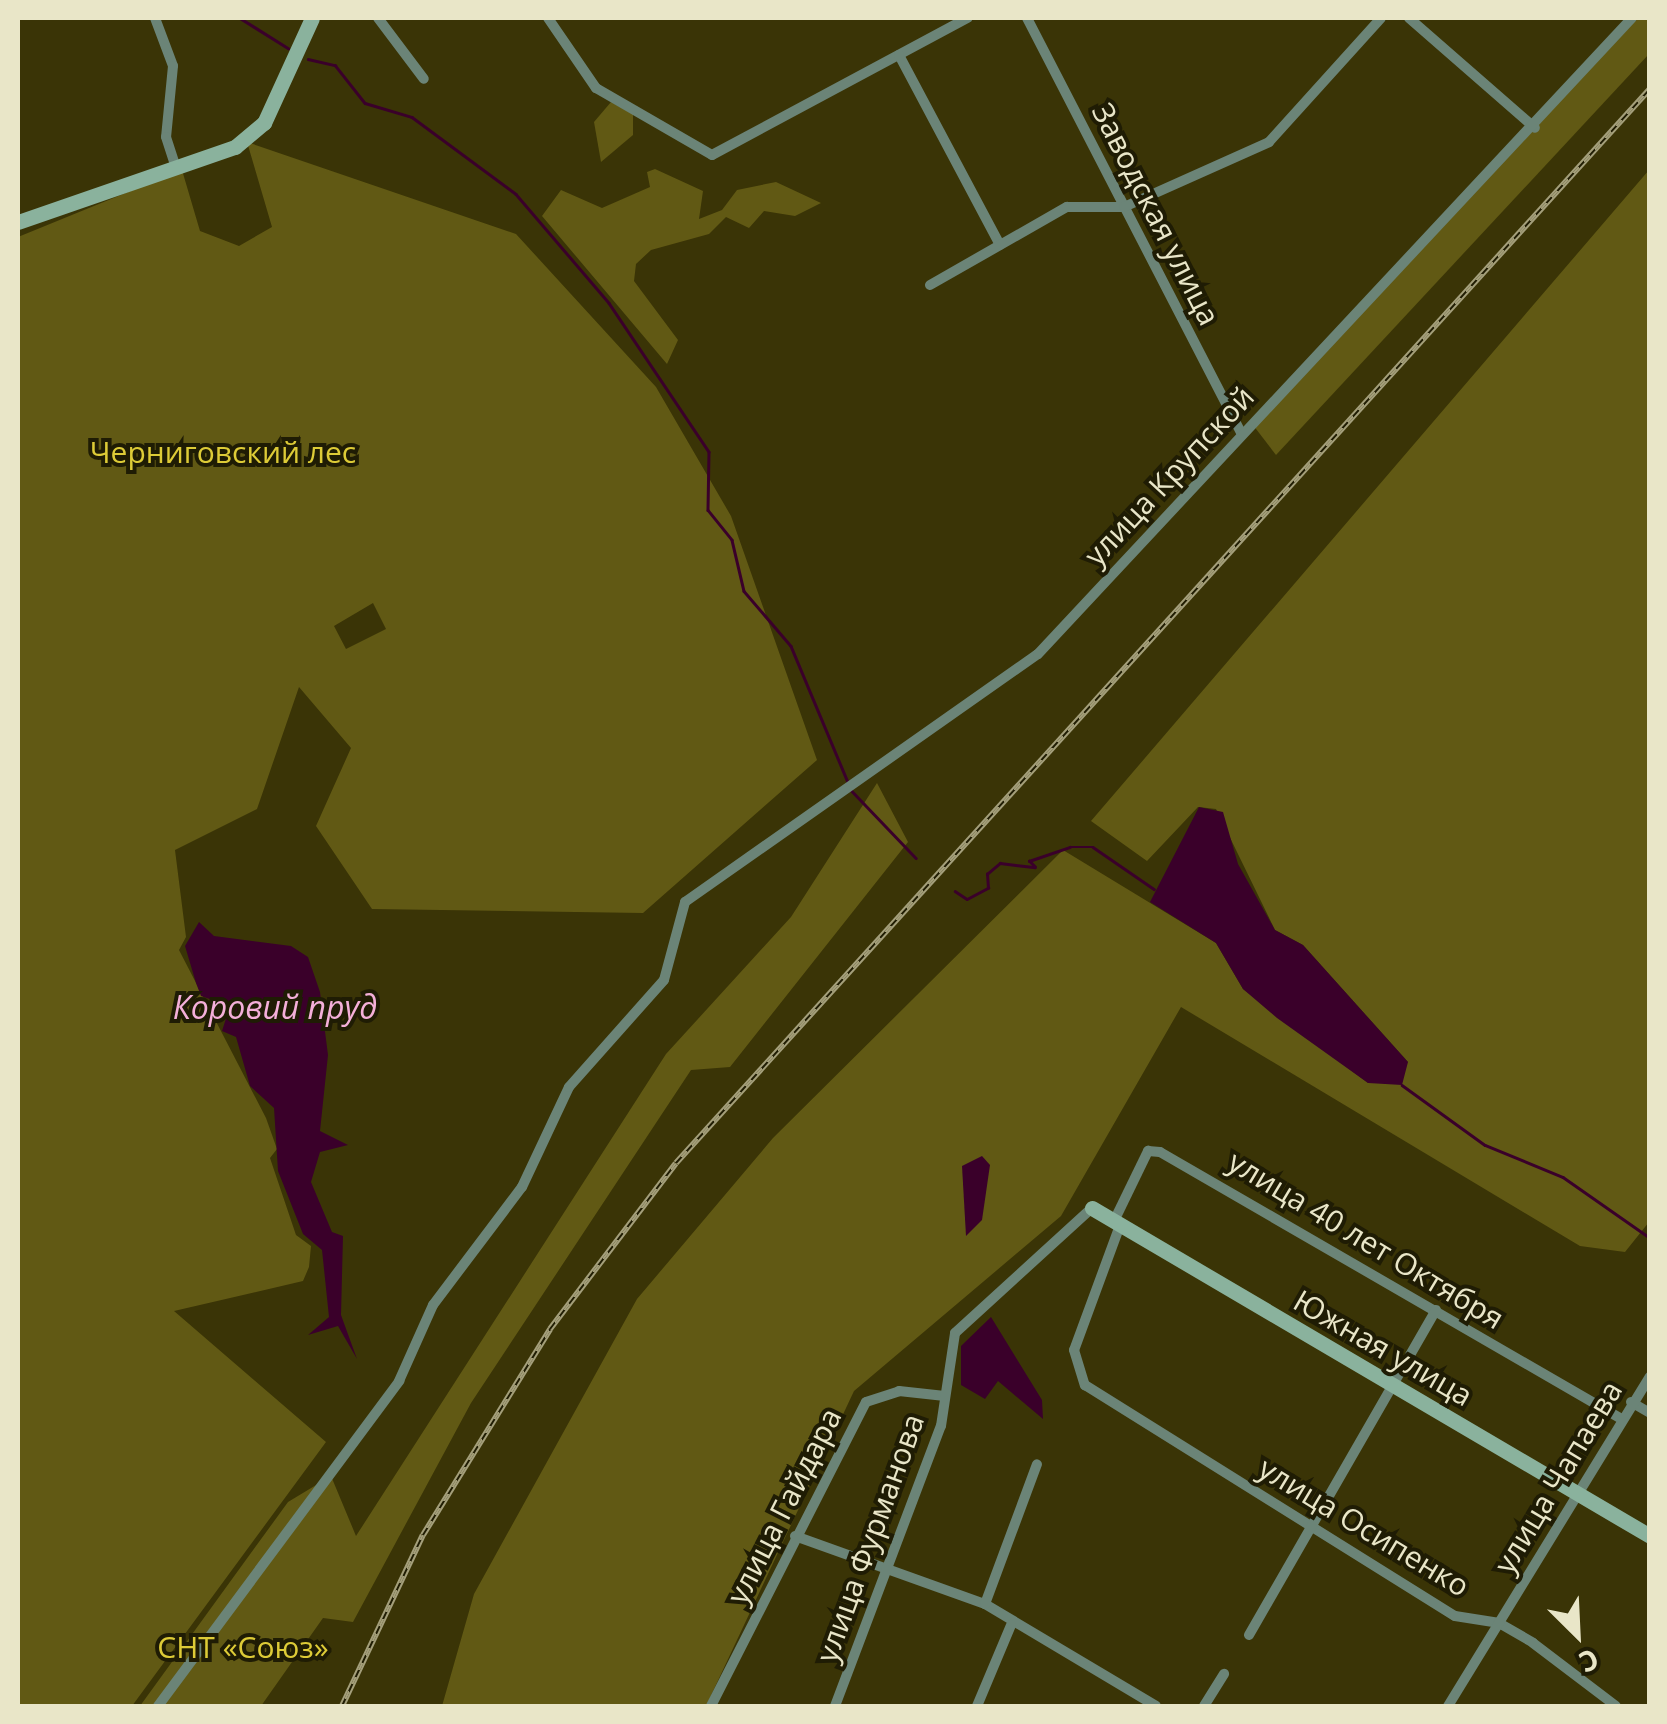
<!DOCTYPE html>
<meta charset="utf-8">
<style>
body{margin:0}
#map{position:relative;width:1667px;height:1724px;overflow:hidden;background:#3a3406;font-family:"Open Sans",sans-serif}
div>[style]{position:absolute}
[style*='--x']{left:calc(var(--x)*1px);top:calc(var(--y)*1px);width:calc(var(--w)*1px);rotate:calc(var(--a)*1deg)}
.green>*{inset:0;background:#615914}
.water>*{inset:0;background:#3a002a}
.stream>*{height:2.5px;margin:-1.25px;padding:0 1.25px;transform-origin:1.25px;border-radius:1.25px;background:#3a002a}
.street>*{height:10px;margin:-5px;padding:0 5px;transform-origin:5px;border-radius:5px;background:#6b8477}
.secondary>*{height:15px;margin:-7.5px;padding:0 7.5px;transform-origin:7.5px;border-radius:7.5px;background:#8ab29d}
.rail>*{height:6px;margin-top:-3px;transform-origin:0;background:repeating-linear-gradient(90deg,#1f1c04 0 8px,#a49f7b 0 16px);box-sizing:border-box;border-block:2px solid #a49f7b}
span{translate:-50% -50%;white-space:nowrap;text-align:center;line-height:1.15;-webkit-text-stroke:8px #1f1c04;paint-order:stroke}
.street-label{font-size:30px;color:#e9e6c8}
.park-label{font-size:30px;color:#ddcb37}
.water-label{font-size:32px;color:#f4afd9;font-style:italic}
.frame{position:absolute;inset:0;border:20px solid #e9e6c8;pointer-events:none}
.north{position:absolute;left:1527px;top:1584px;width:100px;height:100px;-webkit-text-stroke:8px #1f1c04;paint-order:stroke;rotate:156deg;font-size:28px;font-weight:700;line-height:40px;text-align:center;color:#e9e6c8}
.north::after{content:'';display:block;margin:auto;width:35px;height:45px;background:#e9e6c8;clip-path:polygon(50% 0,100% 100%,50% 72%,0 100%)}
</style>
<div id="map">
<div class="green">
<div style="clip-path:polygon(1638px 18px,1649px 18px,1649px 54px,1276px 455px,1253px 425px)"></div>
<div style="clip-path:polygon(611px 102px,633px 114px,633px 135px,601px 162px,594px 122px)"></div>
<div style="clip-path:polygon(evenodd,247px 142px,516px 234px,656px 387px,731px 516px,817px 760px,643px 913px,372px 909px,316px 826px,351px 748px,299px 687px,257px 809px,175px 850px,186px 937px,179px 950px,266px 1118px,277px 1149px,270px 1158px,296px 1235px,311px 1246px,309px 1267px,303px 1281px,174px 1311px,326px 1442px,132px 1706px,18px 1706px,18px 237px,182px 170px,200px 231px,239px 246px,272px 227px,247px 142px,373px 603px,386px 629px,346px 649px,334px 626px,373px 603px)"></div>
<div style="clip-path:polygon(655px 169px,703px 191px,699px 219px,722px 210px,737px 190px,776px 182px,821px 203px,795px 216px,764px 211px,749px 228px,726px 217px,709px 234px,651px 250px,636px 264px,634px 281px,678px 340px,667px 364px,542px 216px,561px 190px,602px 208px,650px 187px,647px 172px)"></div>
<div style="clip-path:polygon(1649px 170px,1649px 1222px,1625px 1252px,1580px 1246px,1181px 1007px,1061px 1216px,854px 1391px,706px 1706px,442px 1706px,474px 1594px,637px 1299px,773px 1138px,1063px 850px,1216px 943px,1243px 989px,1368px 1083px,1408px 1062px,1303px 945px,1275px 930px,1216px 809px,1198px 807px,1147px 861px,1091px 821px)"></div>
<div style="clip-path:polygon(877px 783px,908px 842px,730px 1067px,691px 1070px,471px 1403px,353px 1622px,323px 1618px,261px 1706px,140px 1706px,288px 1502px,331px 1476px,356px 1536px,666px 1054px,791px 917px)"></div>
</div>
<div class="water">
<div style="clip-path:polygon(1199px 807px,1223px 812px,1238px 864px,1275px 930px,1303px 945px,1408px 1062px,1402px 1085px,1368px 1083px,1277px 1018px,1243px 989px,1216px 943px,1150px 902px)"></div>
<div style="clip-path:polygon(199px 922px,214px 936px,291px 946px,308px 957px,320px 992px,328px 1055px,320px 1131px,348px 1145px,320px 1152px,311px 1182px,332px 1232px,343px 1236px,341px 1315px,357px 1359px,338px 1326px,308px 1335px,329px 1317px,322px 1250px,303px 1234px,278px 1171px,274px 1108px,250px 1086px,236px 1037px,222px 1031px,230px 1006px,201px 996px,196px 983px,185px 946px)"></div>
<div style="clip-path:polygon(982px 1156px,990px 1165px,982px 1220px,966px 1236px,962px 1166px)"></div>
<div style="clip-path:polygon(991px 1317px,1042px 1400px,1043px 1419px,998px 1381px,985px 1399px,961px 1385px,961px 1346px)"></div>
</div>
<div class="stream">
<div style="--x:240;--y:18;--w:57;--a:32"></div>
<div style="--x:308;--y:59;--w:28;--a:13"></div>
<div style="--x:335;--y:65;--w:48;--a:51.7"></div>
<div style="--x:365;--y:103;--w:49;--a:16.6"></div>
<div style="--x:412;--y:117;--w:129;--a:36.5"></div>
<div style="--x:516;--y:194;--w:143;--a:49.5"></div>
<div style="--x:609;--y:303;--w:179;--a:56.1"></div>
<div style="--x:709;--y:452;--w:58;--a:91"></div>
<div style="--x:708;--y:510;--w:38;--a:51"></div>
<div style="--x:732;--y:540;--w:52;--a:76.8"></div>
<div style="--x:744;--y:591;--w:72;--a:49.5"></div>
<div style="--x:791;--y:646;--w:147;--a:67.3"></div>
<div style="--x:851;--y:790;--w:94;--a:46.3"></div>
<div style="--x:955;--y:891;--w:14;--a:34"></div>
<div style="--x:967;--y:899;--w:24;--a:-28"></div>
<div style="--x:988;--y:888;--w:14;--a:-94"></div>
<div style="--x:987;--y:874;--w:17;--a:-40"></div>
<div style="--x:1000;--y:863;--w:35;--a:7"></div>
<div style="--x:1035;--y:867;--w:8;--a:-135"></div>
<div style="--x:1029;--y:861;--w:43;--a:-18.9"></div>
<div style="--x:1070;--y:847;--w:23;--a:0"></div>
<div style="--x:1093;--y:847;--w:74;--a:34.5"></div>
<div style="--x:1402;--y:1085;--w:102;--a:35.9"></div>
<div style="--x:1485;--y:1145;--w:84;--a:22.3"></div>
<div style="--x:1563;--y:1177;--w:106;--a:35"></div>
</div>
<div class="street">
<div style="--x:155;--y:18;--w:51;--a:69.4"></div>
<div style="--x:173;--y:66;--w:71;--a:95.6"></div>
<div style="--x:166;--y:137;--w:32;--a:72"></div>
<div style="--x:378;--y:18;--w:76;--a:53"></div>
<div style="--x:548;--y:18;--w:85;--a:55.6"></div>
<div style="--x:596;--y:88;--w:134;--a:30"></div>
<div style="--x:712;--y:155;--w:290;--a:-28.2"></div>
<div style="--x:1027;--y:18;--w:467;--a:62.7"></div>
<div style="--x:1409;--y:18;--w:167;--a:41.1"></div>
<div style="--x:899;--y:55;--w:215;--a:62"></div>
<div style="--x:930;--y:285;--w:158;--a:-29.7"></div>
<div style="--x:1067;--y:207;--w:57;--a:0"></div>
<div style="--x:1124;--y:207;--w:159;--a:-24.1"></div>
<div style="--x:1269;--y:142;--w:167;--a:-47.9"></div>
<div style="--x:1115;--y:1219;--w:76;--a:-64.1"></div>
<div style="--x:1148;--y:1151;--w:12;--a:5"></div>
<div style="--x:1160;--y:1152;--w:531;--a:30.04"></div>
<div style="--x:1119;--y:1228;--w:130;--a:110.2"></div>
<div style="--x:1074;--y:1350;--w:37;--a:73"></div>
<div style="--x:1085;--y:1385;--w:436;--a:32"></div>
<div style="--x:1455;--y:1616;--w:45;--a:9"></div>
<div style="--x:1499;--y:1623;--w:39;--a:30"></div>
<div style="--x:1533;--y:1643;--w:104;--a:37.2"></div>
<div style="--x:1631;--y:1402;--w:22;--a:30"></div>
<div style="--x:795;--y:1536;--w:202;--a:19.7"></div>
<div style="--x:985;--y:1604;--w:199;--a:30.8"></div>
<div style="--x:985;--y:1604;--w:149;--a:-69.6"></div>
<div style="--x:1249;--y:1635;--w:375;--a:-60.1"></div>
<div style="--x:158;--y:1706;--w:405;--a:-53.4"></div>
<div style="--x:399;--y:1381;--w:83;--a:-65.9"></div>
<div style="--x:433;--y:1305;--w:148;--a:-53"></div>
<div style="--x:522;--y:1187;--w:110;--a:-64.8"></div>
<div style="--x:569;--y:1087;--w:143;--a:-48.4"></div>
<div style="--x:664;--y:980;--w:81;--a:-74.9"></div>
<div style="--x:685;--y:902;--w:431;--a:-35.1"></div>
<div style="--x:1038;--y:654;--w:870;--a:-46.96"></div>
<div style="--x:711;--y:1706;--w:341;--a:-63"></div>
<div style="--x:866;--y:1402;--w:35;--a:-18"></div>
<div style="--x:899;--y:1391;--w:46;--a:6.2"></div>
<div style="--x:835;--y:1706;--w:299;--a:-69.3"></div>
<div style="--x:941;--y:1426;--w:94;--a:-81.4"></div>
<div style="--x:955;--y:1333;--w:185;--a:-42.4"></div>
<div style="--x:977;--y:1706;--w:88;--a:-67.2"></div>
<div style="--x:1204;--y:1706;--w:38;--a:-58"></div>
<div style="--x:1448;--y:1706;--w:386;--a:-58.5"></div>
</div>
<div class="secondary">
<div style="--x:18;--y:222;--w:230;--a:-19.1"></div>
<div style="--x:235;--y:147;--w:38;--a:-40"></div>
<div style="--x:264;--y:123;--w:115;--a:-65.4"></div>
<div style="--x:1092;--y:1208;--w:647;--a:30.45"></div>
</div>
<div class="rail">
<div style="--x:342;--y:1706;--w:189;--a:-64.7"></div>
<div style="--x:423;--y:1535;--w:242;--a:-58.3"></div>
<div style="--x:550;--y:1329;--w:208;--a:-52.8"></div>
<div style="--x:676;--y:1163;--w:1450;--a:-47.8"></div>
</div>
<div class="street-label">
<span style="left:1156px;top:214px;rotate:63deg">Заводская улица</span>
<span style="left:1169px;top:476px;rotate:-47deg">улица Крупской</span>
<span style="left:1366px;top:1240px;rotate:31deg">улица 40 лет Октября</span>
<span style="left:1383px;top:1348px;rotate:30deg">Южная улица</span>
<span style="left:1558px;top:1477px;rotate:-59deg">улица Чапаева</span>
<span style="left:784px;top:1506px;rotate:-63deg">улица Гайдара</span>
<span style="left:1364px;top:1527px;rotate:31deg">улица Осипенко</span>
<span style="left:870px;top:1538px;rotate:-70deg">улица Фурманова</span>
</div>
<div class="park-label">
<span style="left:223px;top:452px">Черниговский лес</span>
<span style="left:243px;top:1647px">СНТ «Союз»</span>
</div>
<div class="water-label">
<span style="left:275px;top:1007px">Коровий пруд</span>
</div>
<div class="frame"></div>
<div class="north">С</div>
</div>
